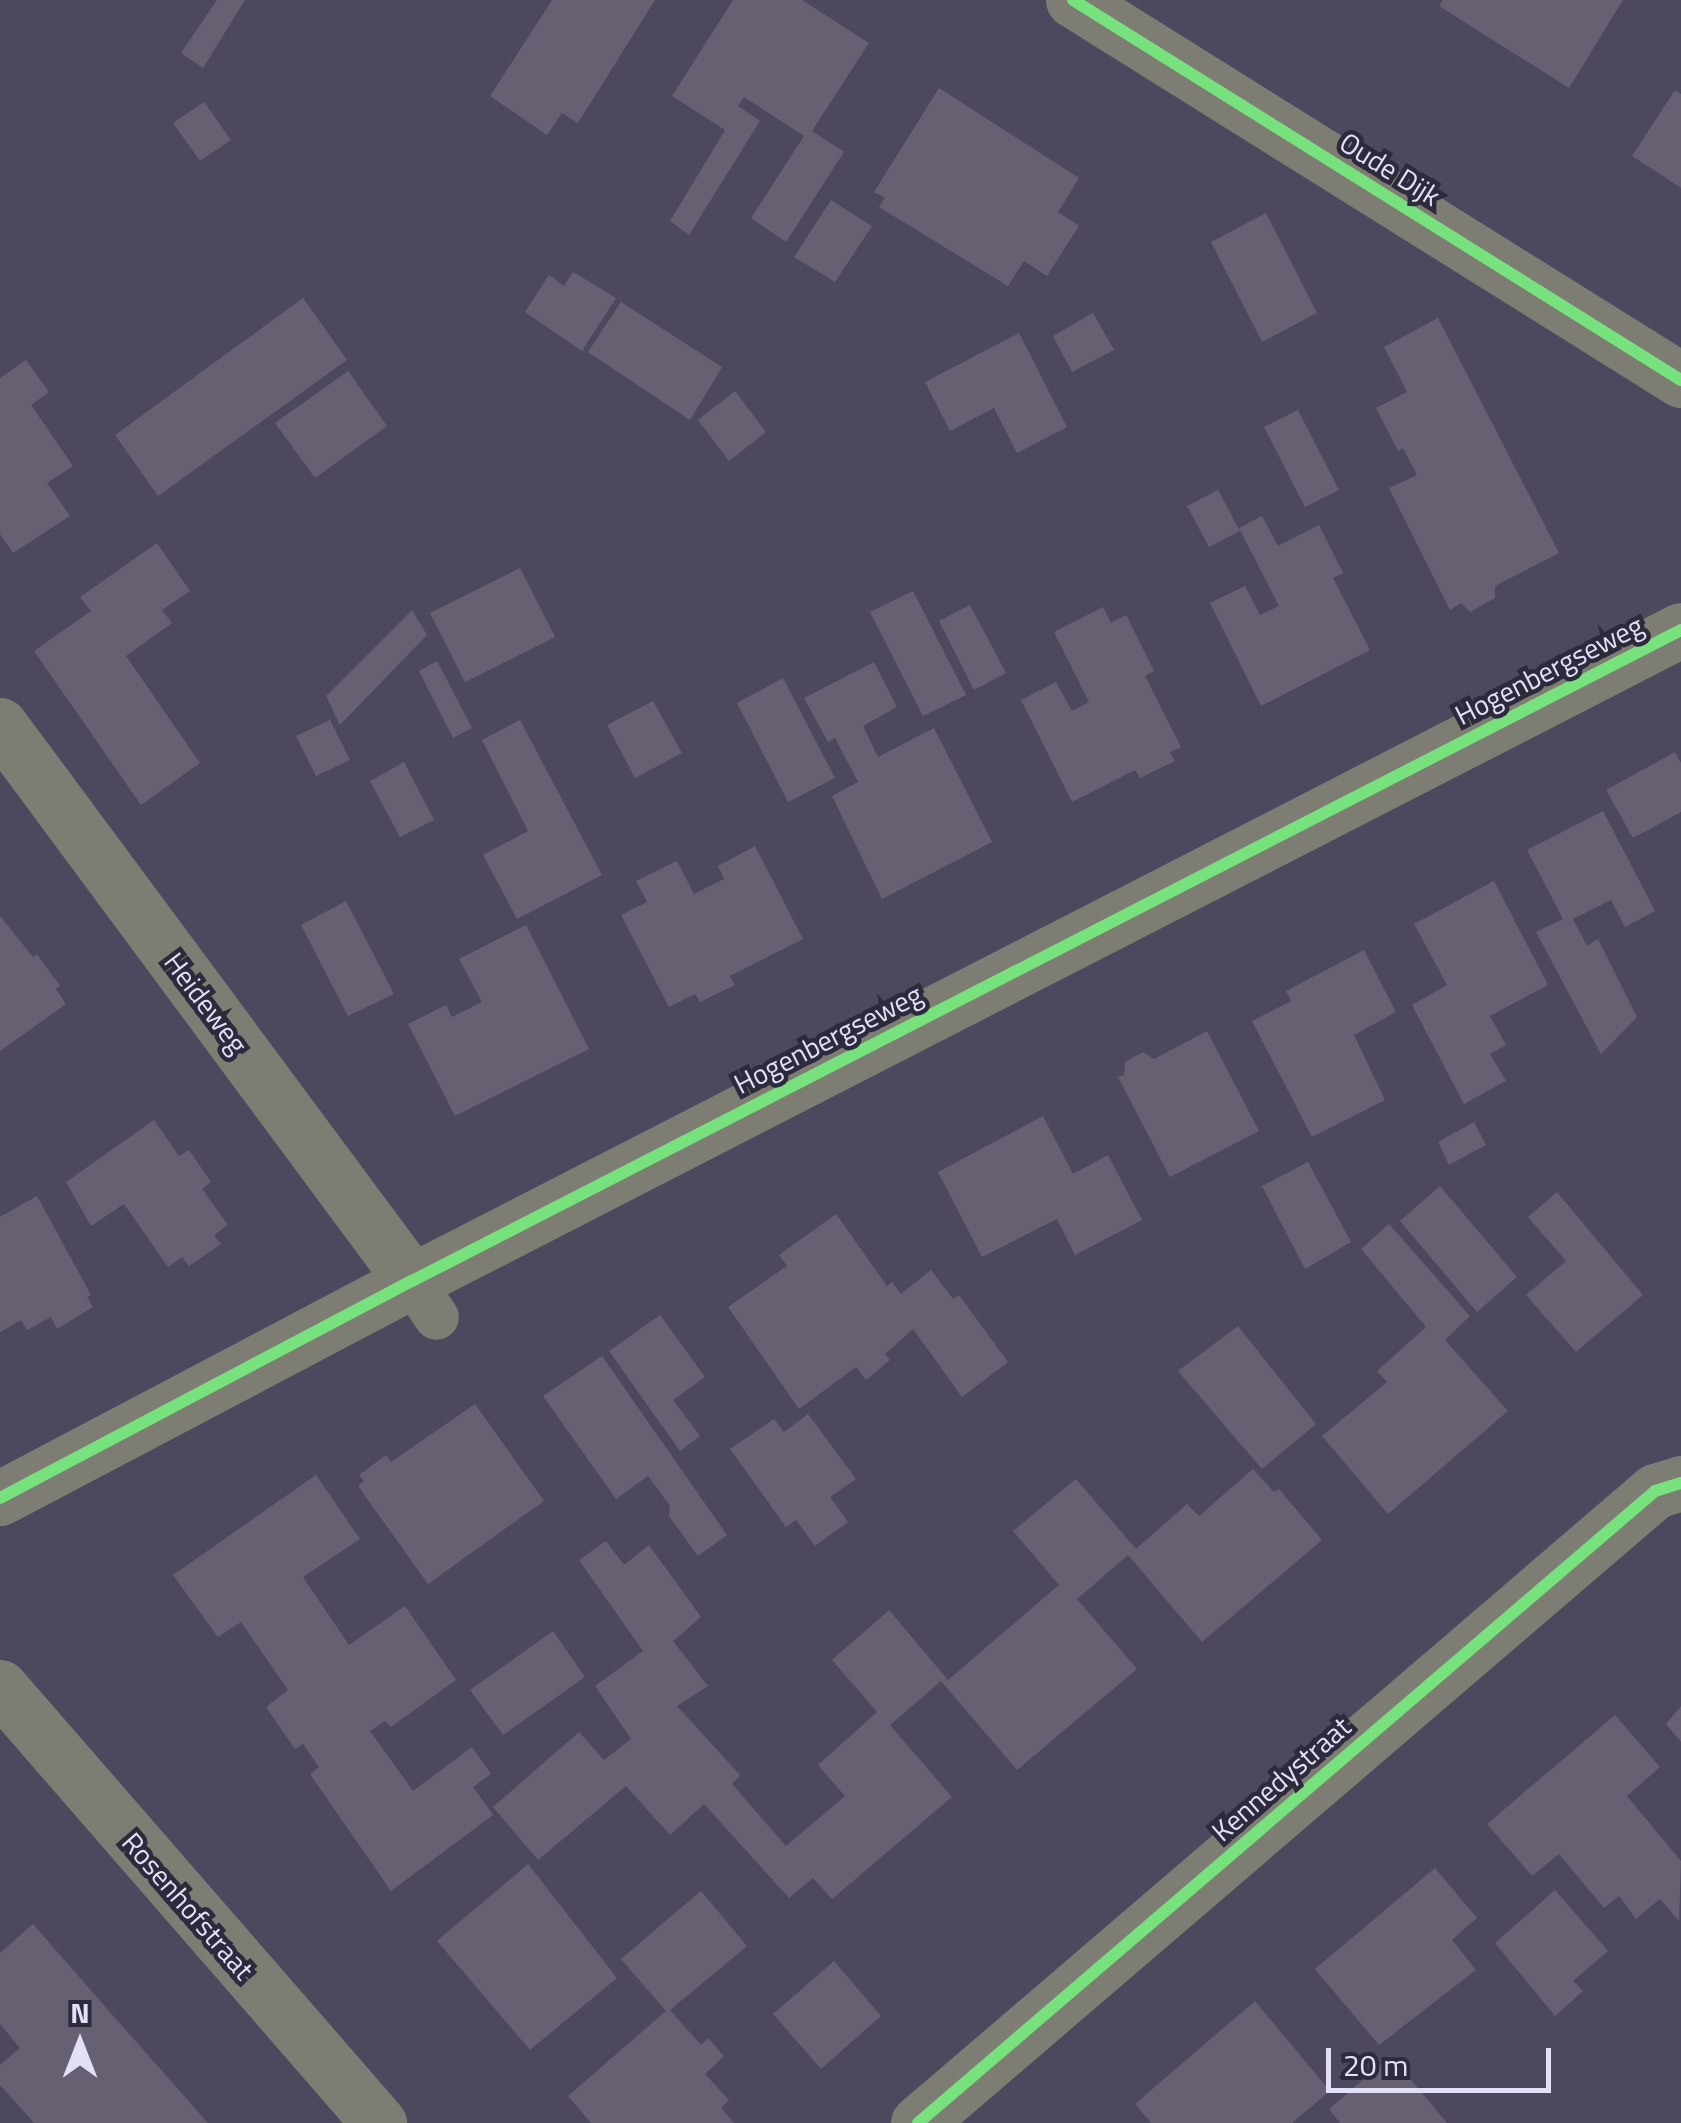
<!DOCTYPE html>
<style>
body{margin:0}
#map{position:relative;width:1681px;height:2123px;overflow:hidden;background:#4d485e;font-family:"Titillium Web",sans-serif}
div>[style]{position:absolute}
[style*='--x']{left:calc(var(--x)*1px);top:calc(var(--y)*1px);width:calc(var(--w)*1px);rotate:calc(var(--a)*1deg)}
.building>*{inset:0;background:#676072}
.lane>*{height:45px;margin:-22.5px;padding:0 22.5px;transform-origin:22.5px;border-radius:22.5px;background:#7e7d73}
.street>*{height:55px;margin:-27.5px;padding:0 27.5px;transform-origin:27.5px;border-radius:27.5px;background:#7e7d73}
.cycleway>*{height:12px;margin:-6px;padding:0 6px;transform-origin:6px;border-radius:6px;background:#77e17e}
span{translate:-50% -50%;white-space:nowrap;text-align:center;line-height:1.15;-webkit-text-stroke:9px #2d2a3c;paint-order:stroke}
.street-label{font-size:28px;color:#e2dff6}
.north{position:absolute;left:30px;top:1993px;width:100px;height:100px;-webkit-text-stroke:8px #2d2a3c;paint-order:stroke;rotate:0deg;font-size:28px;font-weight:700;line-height:40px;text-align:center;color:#e2dff6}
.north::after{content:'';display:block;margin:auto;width:35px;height:45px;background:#e2dff6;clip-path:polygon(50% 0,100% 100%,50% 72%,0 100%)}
.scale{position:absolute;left:1326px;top:2048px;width:225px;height:45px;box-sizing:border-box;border:5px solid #e2dff6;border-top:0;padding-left:12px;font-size:30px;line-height:35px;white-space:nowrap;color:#e2dff6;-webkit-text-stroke:8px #2d2a3c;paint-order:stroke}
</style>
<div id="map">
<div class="building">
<i style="clip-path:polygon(217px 0,245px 0,203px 68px,181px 53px)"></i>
<i style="clip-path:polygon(552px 0,655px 0,578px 123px,562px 113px,547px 135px,490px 96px)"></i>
<i style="clip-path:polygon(733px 0,802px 0,869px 43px,812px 131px,844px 152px,786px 242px,751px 218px,804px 136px,744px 97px,738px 106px,760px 121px,689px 235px,670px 221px,725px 130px,672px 96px)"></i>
<i style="clip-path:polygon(1443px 0,1623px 0,1569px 88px,1439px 6px)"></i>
<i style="clip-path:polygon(939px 88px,1079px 178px,1058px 212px,1079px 226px,1047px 276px,1024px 261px,1008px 286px,879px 207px,885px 198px,874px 192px)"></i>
<i style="clip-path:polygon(1675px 90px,1681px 94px,1681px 188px,1632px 156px)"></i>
<i style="clip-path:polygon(204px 102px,231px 140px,200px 161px,173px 123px)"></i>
<i style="clip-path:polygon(831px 200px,872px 226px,835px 282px,794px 257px)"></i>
<i style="clip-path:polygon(1266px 213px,1317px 313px,1262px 342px,1211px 242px)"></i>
<i style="clip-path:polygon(573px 272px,616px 298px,582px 351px,525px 312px,549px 275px,564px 286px)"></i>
<i style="clip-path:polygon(303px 298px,347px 360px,158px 496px,115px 435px)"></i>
<i style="clip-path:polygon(621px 302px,722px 367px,690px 420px,588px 352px)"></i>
<i style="clip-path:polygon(1093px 313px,1114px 350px,1072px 372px,1053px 336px)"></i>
<i style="clip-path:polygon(1438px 318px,1559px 553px,1495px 586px,1495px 598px,1470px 612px,1461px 603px,1450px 610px,1389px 488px,1417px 475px,1403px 448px,1398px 451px,1376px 408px,1407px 392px,1384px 347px)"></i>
<i style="clip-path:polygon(1019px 333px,1067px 427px,1017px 453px,994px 408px,950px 431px,925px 382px)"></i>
<i style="clip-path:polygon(26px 360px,49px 392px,31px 405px,73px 466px,47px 483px,70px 516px,13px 553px,0 534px,0 378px)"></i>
<i style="clip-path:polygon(348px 371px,387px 426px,315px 478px,275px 423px)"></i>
<i style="clip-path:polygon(735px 391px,766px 432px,729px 461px,698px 420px)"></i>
<i style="clip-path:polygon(1298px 410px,1339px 490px,1305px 507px,1264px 427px)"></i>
<i style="clip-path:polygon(1218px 490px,1240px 531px,1209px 547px,1187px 506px)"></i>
<i style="clip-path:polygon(1262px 516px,1278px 546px,1319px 525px,1343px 573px,1333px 578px,1370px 650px,1261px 706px,1210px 603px,1245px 586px,1260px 615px,1279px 606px,1239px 528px)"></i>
<i style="clip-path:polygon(157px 543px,190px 591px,162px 610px,172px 623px,126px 656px,200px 763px,141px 805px,34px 651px,91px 611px,80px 597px)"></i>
<i style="clip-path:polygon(520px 568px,555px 637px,465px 682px,430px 613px)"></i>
<i style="clip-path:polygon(913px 591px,966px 695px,923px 716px,870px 612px)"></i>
<i style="clip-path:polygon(970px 605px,1006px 673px,974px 690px,939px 621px)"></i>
<i style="clip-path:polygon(1103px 607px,1111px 623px,1126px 615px,1154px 671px,1145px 676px,1181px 747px,1170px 752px,1175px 761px,1140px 778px,1135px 770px,1072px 802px,1021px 700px,1056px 682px,1072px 711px,1089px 702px,1054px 632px)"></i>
<i style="clip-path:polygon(412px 610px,427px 635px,340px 725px,326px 696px)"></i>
<i style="clip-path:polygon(437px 661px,472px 728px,453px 738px,419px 671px)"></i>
<i style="clip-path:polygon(874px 662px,897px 707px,863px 726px,878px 757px,934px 728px,992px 842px,882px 899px,832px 796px,858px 782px,835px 738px,828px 742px,804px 698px)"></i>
<i style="clip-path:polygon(783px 678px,835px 778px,788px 802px,737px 703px)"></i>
<i style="clip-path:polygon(653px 701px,682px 753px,635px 778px,607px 725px)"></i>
<i style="clip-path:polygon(330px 720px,350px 760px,316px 776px,296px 736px)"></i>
<i style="clip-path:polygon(520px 720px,602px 875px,517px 919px,483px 855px,528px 831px,482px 740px)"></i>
<i style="clip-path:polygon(1675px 752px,1681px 763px,1681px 812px,1633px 838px,1606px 790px)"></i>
<i style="clip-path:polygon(404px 762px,434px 820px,400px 837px,370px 781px)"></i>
<i style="clip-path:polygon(1603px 811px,1655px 911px,1625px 927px,1611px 900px,1573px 919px,1587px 946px,1598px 939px,1637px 1017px,1601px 1054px,1536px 932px,1563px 919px,1527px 850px)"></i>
<i style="clip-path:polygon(755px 846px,803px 939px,730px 976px,735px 985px,700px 1002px,695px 994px,669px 1007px,621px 915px,647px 902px,636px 881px,677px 861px,694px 894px,724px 879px,718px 866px)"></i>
<i style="clip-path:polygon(1494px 881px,1548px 985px,1490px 1016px,1506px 1045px,1490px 1054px,1506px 1081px,1464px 1104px,1412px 1005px,1447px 985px,1414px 924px)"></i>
<i style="clip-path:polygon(346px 901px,394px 994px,348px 1016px,301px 925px)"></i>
<i style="clip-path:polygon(0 916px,33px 957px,37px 954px,60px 986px,56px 989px,66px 1004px,0 1051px)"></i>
<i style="clip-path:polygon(526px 925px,589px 1049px,455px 1116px,408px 1024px,446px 1005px,452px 1017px,482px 1002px,459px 959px)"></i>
<i style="clip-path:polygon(1364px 950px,1396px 1012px,1354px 1035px,1385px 1100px,1312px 1137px,1252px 1021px,1291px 1001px,1286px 991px)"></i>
<i style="clip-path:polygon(1207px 1031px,1259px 1131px,1170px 1177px,1118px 1077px,1124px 1075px,1125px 1062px,1143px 1052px,1154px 1059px)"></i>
<i style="clip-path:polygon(1043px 1116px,1073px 1174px,1108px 1155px,1142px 1220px,1075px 1255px,1057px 1219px,982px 1257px,938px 1172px)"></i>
<i style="clip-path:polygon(154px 1120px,179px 1156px,189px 1150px,211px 1182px,202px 1189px,228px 1225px,214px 1235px,221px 1244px,189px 1266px,182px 1257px,168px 1267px,124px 1204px,91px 1226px,66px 1182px)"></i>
<i style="clip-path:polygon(1474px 1122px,1486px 1145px,1449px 1165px,1438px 1142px)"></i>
<i style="clip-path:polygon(1308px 1162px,1351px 1242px,1305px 1269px,1262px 1186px)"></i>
<i style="clip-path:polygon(1440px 1186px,1517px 1277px,1477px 1312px,1400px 1221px)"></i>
<i style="clip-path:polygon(1557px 1192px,1643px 1295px,1576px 1352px,1526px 1295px,1566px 1261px,1528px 1217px)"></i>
<i style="clip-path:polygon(37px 1196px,91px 1295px,87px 1297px,93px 1307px,57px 1329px,51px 1317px,27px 1330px,21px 1320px,0 1332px,0 1217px)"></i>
<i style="clip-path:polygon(836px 1214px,887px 1286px,892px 1282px,901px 1294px,931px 1270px,953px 1299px,959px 1295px,1008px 1362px,962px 1397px,913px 1329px,885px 1354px,890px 1360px,866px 1380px,856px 1367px,799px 1409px,728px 1307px,787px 1266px,779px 1255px)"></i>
<i style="clip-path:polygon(1389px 1224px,1470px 1316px,1445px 1340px,1508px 1411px,1388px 1514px,1322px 1436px,1387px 1382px,1377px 1371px,1426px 1327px,1361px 1249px)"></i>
<i style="clip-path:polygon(660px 1315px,705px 1377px,673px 1400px,700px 1436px,680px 1451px,609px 1351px)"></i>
<i style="clip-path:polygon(1238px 1326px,1316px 1424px,1262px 1469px,1178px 1371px)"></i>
<i style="clip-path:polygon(602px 1356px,727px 1535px,698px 1556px,669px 1516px,670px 1506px,648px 1476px,616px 1499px,543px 1396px)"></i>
<i style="clip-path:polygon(475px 1404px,544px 1501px,428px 1584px,358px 1486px,364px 1481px,359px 1475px,386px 1455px,391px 1462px)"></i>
<i style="clip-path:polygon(808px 1414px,856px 1479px,830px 1497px,848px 1522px,815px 1546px,796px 1520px,786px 1527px,730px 1449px,774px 1419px,784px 1432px)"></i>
<i style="clip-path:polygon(1253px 1469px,1274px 1492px,1279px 1489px,1322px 1540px,1202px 1642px,1128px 1555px,1077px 1599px,1137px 1669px,1017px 1770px,941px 1681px,890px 1725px,952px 1797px,832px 1899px,813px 1878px,789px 1898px,704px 1804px,670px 1835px,626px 1786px,538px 1860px,493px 1807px,579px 1732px,604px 1760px,631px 1739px,595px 1686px,643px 1651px,579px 1560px,606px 1541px,624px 1565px,649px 1545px,701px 1617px,673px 1641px,708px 1686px,677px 1706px,740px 1775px,732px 1784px,786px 1846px,845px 1796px,818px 1765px,877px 1712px,832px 1660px,889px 1610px,948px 1680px,1059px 1585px,1013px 1531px,1076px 1479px,1136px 1549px,1187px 1504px,1199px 1516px)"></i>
<i style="clip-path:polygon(316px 1475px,360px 1539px,303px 1577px,349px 1645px,405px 1606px,456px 1680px,391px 1727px,385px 1721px,370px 1731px,413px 1791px,472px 1747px,491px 1774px,473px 1787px,493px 1815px,391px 1891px,310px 1774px,319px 1767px,303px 1744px,295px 1749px,266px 1707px,288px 1690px,241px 1622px,218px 1637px,173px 1575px)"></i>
<i style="clip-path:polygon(553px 1631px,585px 1677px,503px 1735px,470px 1690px)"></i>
<i style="clip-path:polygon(1681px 1706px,1681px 1742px,1666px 1724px)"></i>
<i style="clip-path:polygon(1615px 1715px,1660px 1767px,1627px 1796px,1681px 1861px,1679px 1921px,1660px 1899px,1636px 1919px,1619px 1896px,1604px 1908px,1559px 1854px,1532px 1876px,1487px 1824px)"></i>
<i style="clip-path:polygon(528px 1864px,617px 1978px,530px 2050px,437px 1941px)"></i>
<i style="clip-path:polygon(1435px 1868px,1477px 1918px,1452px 1940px,1476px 1970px,1379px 2045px,1315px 1969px)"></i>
<i style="clip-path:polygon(1555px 1890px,1608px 1951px,1573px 1981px,1583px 1991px,1555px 2016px,1495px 1943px)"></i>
<i style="clip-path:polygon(701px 1891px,747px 1946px,670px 2010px,701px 2045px,708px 2038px,724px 2056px,705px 2074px,729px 2100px,721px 2108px,734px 2123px,591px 2123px,568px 2096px,666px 2011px,621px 1959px)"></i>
<i style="clip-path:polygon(33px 1924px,109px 2011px,208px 2123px,34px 2123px,0 2085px,0 2065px,20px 2048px,0 2024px,0 1953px)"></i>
<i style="clip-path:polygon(834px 1961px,881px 2016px,821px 2069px,773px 2014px)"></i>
<i style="clip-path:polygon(1255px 2001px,1330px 2091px,1292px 2123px,1151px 2123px,1135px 2104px)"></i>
<i style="clip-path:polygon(1391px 2056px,1447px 2123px,1340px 2123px,1329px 2109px)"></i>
</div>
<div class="lane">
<i style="--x:412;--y:1281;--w:43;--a:56.3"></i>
</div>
<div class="street">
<i style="--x:1073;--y:0;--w:717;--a:32.01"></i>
<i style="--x:0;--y:725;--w:692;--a:53.46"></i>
<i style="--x:0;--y:1498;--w:466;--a:-27.8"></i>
<i style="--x:412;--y:1281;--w:1426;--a:-27.16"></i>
<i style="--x:0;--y:1687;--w:578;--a:49"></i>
<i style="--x:918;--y:2123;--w:971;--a:-40.61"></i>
<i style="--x:1655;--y:1491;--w:27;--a:-17"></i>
</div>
<div class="cycleway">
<i style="--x:1073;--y:0;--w:717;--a:32.01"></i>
<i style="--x:0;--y:1498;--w:466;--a:-27.8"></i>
<i style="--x:412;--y:1281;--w:1426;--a:-27.16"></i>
<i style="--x:918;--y:2123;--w:971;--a:-40.61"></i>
<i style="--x:1655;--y:1491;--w:27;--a:-17"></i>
</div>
<div class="street-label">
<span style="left:1390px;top:169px;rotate:32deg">Oude Dijk</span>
<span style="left:1549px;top:670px;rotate:-27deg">Hogenbergseweg</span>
<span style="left:206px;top:1003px;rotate:53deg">Heideweg</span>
<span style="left:828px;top:1039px;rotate:-27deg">Hogenbergseweg</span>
<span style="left:1281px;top:1779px;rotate:-41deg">Kennedystraat</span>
<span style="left:188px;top:1906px;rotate:49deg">Rosenhofstraat</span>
</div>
<div class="north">N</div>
<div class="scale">20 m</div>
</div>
